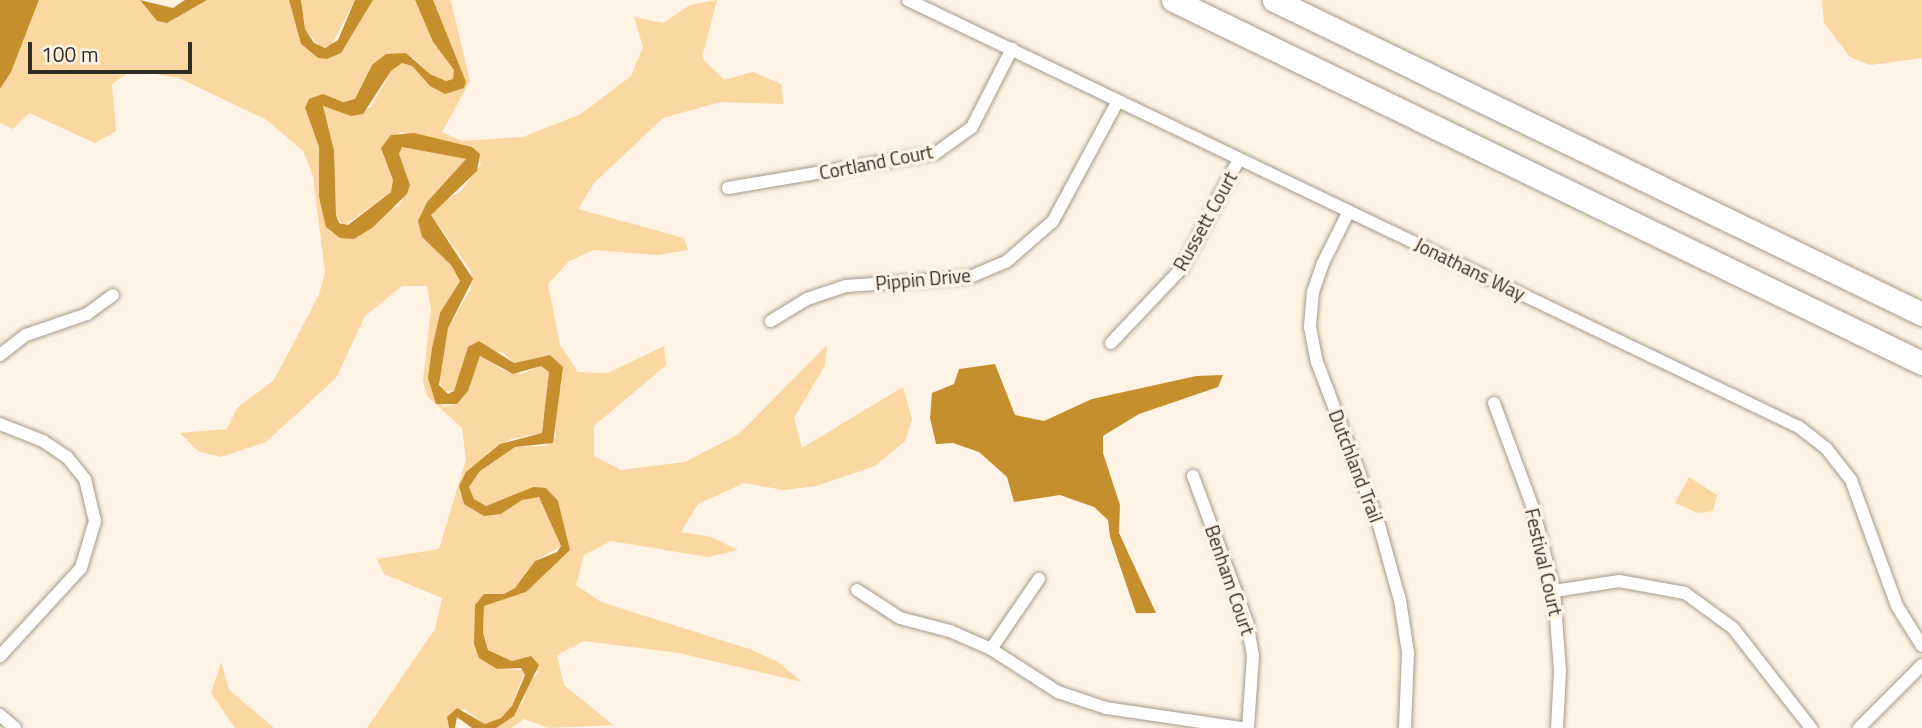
<!DOCTYPE html>
<style>
body{margin:0}
#map{position:relative;width:1922px;height:728px;overflow:hidden;background:#fef3e4;font-family:"Titillium Web",sans-serif}
div>[style]{position:absolute}
[style*='--x']{left:calc(var(--x)*1px);top:calc(var(--y)*1px);width:calc(var(--w)*1px);rotate:calc(var(--a)*1deg)}
.green>*{inset:0;background:#fbd7a2}
.water>*{inset:0;background:#c68f2e}
.roads{filter:drop-shadow(0 0 2px #a49a8c) drop-shadow(0 0 2px #a49a8c)}
.street>*{height:12px;margin:-6px;padding:0 6px;transform-origin:6px;border-radius:6px;background:#fff}
.highway>*{height:23px;margin:-11.5px;padding:0 11.5px;transform-origin:11.5px;border-radius:11.5px;background:#fff}
span{translate:-50% -50%;white-space:nowrap;text-align:center;line-height:1.15;-webkit-text-stroke:7px #fef3e4;paint-order:stroke}
.street-label{font-size:19px;color:#302c26}
.scale{position:absolute;left:28px;top:42px;width:164px;height:32px;box-sizing:border-box;border:4px solid #302c26;border-top:0;padding-left:9px;font-size:21px;line-height:24px;white-space:nowrap;color:#302c26;-webkit-text-stroke:5px #fef3e4;paint-order:stroke}
</style>
<div id="map">
<div class="green">
<i style="clip-path:polygon(39px 0,140px 0,157px 21px,167px 23px,207px 0,289px 0,301px 44px,318px 58px,327px 59px,341px 53px,373px 0,415px 0,433px 42px,454px 70px,453px 79px,446px 81px,430px 74px,413px 58px,372px 65px,355px 99px,305px 108px,319px 147px,319px 197px,331px 233px,399px 206px,410px 185px,399px 154px,402px 147px,466px 159px,427px 202px,422px 237px,451px 265px,460px 281px,440px 314px,432px 348px,443px 407px,457px 404px,468px 391px,480px 356px,505px 371px,521px 374px,541px 366px,549px 372px,542px 433px,511px 439px,488px 453px,460px 494px,501px 514px,522px 500px,539px 497px,561px 546px,535px 561px,515px 588px,504px 594px,484px 594px,474px 644px,497px 669px,525px 670px,512px 706px,501px 718px,485px 724px,464px 709px,447px 717px,449px 728px,367px 728px,435px 629px,442px 598px,384px 574px,377px 559px,439px 549px,466px 460px,462px 428px,427px 396px,423px 380px,431px 310px,427px 286px,402px 286px,365px 316px,336px 378px,266px 442px,221px 457px,198px 451px,180px 433px,227px 429px,237px 408px,274px 380px,319px 295px,325px 272px,313px 176px,304px 152px,267px 120px,179px 78px,132px 70px,112px 84px,116px 131px,95px 143px,29px 113px,13px 129px,0 123px,0 89px,11px 72px)"></i>
<i style="clip-path:polygon(301px 0,355px 0,331px 46px,320px 47px,305px 29px)"></i>
<i style="clip-path:polygon(433px 0,450px 0,452px 6px,470px 81px,442px 132px,462px 141px,523px 137px,581px 114px,631px 76px,643px 47px,634px 17px,663px 23px,690px 5px,717px 0,702px 58px,724px 80px,753px 72px,781px 84px,784px 104px,720px 102px,663px 118px,594px 183px,578px 209px,684px 238px,688px 250px,657px 255px,594px 250px,569px 261px,548px 284px,560px 345px,578px 372px,608px 373px,664px 346px,666px 365px,594px 426px,594px 456px,621px 470px,685px 462px,739px 434px,827px 345px,825px 365px,794px 418px,802px 448px,903px 387px,912px 419px,905px 441px,875px 466px,816px 486px,784px 490px,744px 483px,698px 504px,681px 532px,711px 537px,738px 550px,708px 557px,611px 541px,584px 555px,576px 585px,601px 602px,749px 649px,778px 662px,802px 682px,679px 653px,584px 641px,557px 655px,564px 685px,613px 725px,549px 728px,524px 719px,511px 728px,496px 728px,523px 702px,528px 684px,539px 672px,488px 650px,483px 633px,484px 606px,525px 592px,569px 550px,558px 501px,533px 487px,486px 506px,474px 499px,469px 487px,480px 471px,515px 447px,546px 446px,556px 436px,554px 411px,562px 383px,550px 355px,513px 363px,504px 353px,468px 347px,454px 391px,442px 391px,439px 373px,448px 328px,471px 289px,471px 271px,431px 215px,434px 207px,461px 191px,481px 164px,472px 147px,400px 132px,381px 148px,393px 180px,391px 192px,344px 226px,336px 215px,335px 177px,322px 111px,327px 105px,351px 116px,371px 107px,391px 71px,402px 63px,412px 66px,430px 86px,464px 88px)"></i>
<i style="clip-path:polygon(1822px 0,1922px 0,1922px 58px,1870px 65px,1850px 57px,1824px 23px)"></i>
<i style="clip-path:polygon(1689px 477px,1717px 495px,1713px 511px,1698px 513px,1675px 503px)"></i>
<i style="clip-path:polygon(221px 662px,229px 690px,274px 728px,235px 728px,211px 693px)"></i>
</div>
<div class="water">
<i style="clip-path:polygon(0 0,39px 0,11px 72px,0 89px)"></i>
<i style="clip-path:polygon(140px 0,173px 8px,185px 0,207px 0,167px 23px,157px 21px)"></i>
<i style="clip-path:polygon(289px 0,301px 0,305px 29px,314px 43px,325px 48px,338px 40px,355px 0,373px 0,341px 53px,327px 59px,318px 58px,301px 44px)"></i>
<i style="clip-path:polygon(415px 0,433px 0,466px 82px,464px 88px,445px 94px,430px 86px,412px 66px,402px 63px,391px 71px,363px 114px,351px 116px,323px 106px,334px 151px,336px 215px,339px 223px,348px 225px,391px 192px,393px 180px,381px 148px,391px 135px,414px 133px,472px 147px,480px 154px,477px 171px,431px 215px,473px 279px,448px 328px,439px 385px,448px 394px,454px 391px,468px 347px,479px 341px,514px 363px,550px 355px,563px 367px,553px 443px,515px 447px,480px 471px,469px 487px,474px 499px,486px 506px,533px 487px,546px 488px,558px 501px,570px 550px,526px 592px,484px 606px,483px 633px,488px 650px,512px 661px,531px 656px,539px 665px,514px 716px,496px 728px,472px 728px,457px 717px,455px 728px,449px 728px,447px 717px,457px 708px,485px 724px,501px 718px,512px 706px,525px 675px,521px 668px,497px 669px,479px 658px,474px 644px,475px 605px,484px 594px,504px 594px,515px 588px,535px 561px,557px 552px,561px 546px,539px 497px,522px 500px,501px 514px,484px 516px,464px 504px,459px 486px,466px 472px,500px 444px,542px 433px,549px 372px,541px 366px,513px 374px,480px 356px,468px 391px,457px 404px,436px 404px,428px 378px,432px 348px,440px 313px,460px 281px,451px 265px,422px 237px,418px 221px,427px 202px,466px 159px,402px 147px,399px 154px,410px 185px,407px 194px,372px 228px,354px 239px,340px 238px,326px 227px,319px 197px,319px 147px,305px 108px,309px 99px,323px 94px,343px 102px,355px 99px,372px 65px,386px 54px,406px 53px,430px 74px,446px 81px,453px 79px,454px 70px,433px 42px)"></i>
<i style="clip-path:polygon(995px 364px,1015px 415px,1044px 421px,1092px 399px,1196px 376px,1223px 375px,1218px 387px,1139px 414px,1103px 436px,1103px 453px,1120px 505px,1119px 533px,1156px 613px,1136px 613px,1110px 537px,1108px 520px,1094px 507px,1060px 495px,1014px 502px,1007px 477px,979px 452px,953px 443px,936px 444px,930px 418px,932px 393px,954px 384px,959px 369px)"></i>
</div>
<div class="roads">
<div class="street">
<i style="--x:908;--y:0;--w:988;--a:25.61"></i>
<i style="--x:1799;--y:427;--w:34;--a:38"></i>
<i style="--x:1826;--y:448;--w:41;--a:52"></i>
<i style="--x:1851;--y:480;--w:134;--a:69.9"></i>
<i style="--x:1897;--y:606;--w:47;--a:58"></i>
<i style="--x:728;--y:188;--w:211;--a:-9.6"></i>
<i style="--x:936;--y:153;--w:44;--a:-35.8"></i>
<i style="--x:972;--y:127;--w:88;--a:-62.9"></i>
<i style="--x:1349;--y:211;--w:58;--a:116.6"></i>
<i style="--x:1323;--y:263;--w:31;--a:109"></i>
<i style="--x:1313;--y:292;--w:35;--a:95"></i>
<i style="--x:1310;--y:327;--w:36;--a:79"></i>
<i style="--x:1317;--y:362;--w:174;--a:69.2"></i>
<i style="--x:1379;--y:525;--w:78;--a:74.4"></i>
<i style="--x:1400;--y:600;--w:54;--a:81.4"></i>
<i style="--x:1408;--y:653;--w:75;--a:92.3"></i>
<i style="--x:771;--y:321;--w:42;--a:-31.4"></i>
<i style="--x:807;--y:299;--w:41;--a:-18.4"></i>
<i style="--x:846;--y:286;--w:124;--a:-4.2"></i>
<i style="--x:970;--y:277;--w:39;--a:-23"></i>
<i style="--x:1006;--y:262;--w:62;--a:-41.1"></i>
<i style="--x:1053;--y:221;--w:136;--a:-61.6"></i>
<i style="--x:1111;--y:343;--w:103;--a:-46.6"></i>
<i style="--x:1182;--y:268;--w:123;--a:-62.4"></i>
<i style="--x:0;--y:355;--w:33;--a:-38"></i>
<i style="--x:26;--y:335;--w:65;--a:-19"></i>
<i style="--x:87;--y:314;--w:32;--a:-36"></i>
<i style="--x:1494;--y:403;--w:112;--a:69.6"></i>
<i style="--x:1533;--y:508;--w:86;--a:75.8"></i>
<i style="--x:1554;--y:591;--w:80;--a:85.7"></i>
<i style="--x:1560;--y:671;--w:57;--a:93"></i>
<i style="--x:0;--y:424;--w:46;--a:21.6"></i>
<i style="--x:43;--y:441;--w:29;--a:34"></i>
<i style="--x:67;--y:457;--w:28;--a:51"></i>
<i style="--x:85;--y:479;--w:43;--a:76.6"></i>
<i style="--x:95;--y:521;--w:49;--a:106.6"></i>
<i style="--x:81;--y:568;--w:120;--a:132.6"></i>
<i style="--x:1193;--y:476;--w:156;--a:69.7"></i>
<i style="--x:1247;--y:622;--w:35;--a:80"></i>
<i style="--x:1253;--y:656;--w:72;--a:94"></i>
<i style="--x:857;--y:590;--w:51;--a:33.1"></i>
<i style="--x:900;--y:618;--w:52;--a:14.6"></i>
<i style="--x:950;--y:631;--w:45;--a:23.7"></i>
<i style="--x:991;--y:649;--w:80;--a:32.7"></i>
<i style="--x:1058;--y:692;--w:51;--a:18.4"></i>
<i style="--x:1106;--y:708;--w:137;--a:8.4"></i>
<i style="--x:1554;--y:591;--w:66;--a:-8.7"></i>
<i style="--x:1619;--y:581;--w:67;--a:10.3"></i>
<i style="--x:1685;--y:593;--w:59;--a:36.1"></i>
<i style="--x:1733;--y:628;--w:127;--a:52"></i>
<i style="--x:991;--y:649;--w:85;--a:-55.6"></i>
<i style="--x:0;--y:715;--w:20;--a:41"></i>
<i style="--x:1859;--y:728;--w:89;--a:-45"></i>
</div>
<div class="highway">
<i style="--x:1173;--y:0;--w:832;--a:25.86"></i>
<i style="--x:1274;--y:0;--w:720;--a:25.85"></i>
</div>
</div>
<div class="street-label">
<span style="left:876px;top:162px;rotate:-11deg">Cortland Court</span>
<span style="left:1205px;top:221px;rotate:-61deg">Russett Court</span>
<span style="left:1470px;top:269px;rotate:26deg">Jonathans Way</span>
<span style="left:923px;top:279px;rotate:-5deg">Pippin Drive</span>
<span style="left:1356px;top:466px;rotate:69deg">Dutchland Trail</span>
<span style="left:1544px;top:562px;rotate:77deg">Festival Court</span>
<span style="left:1230px;top:580px;rotate:71deg">Benham Court</span>
</div>
<div class="scale">100 m</div>
</div>
